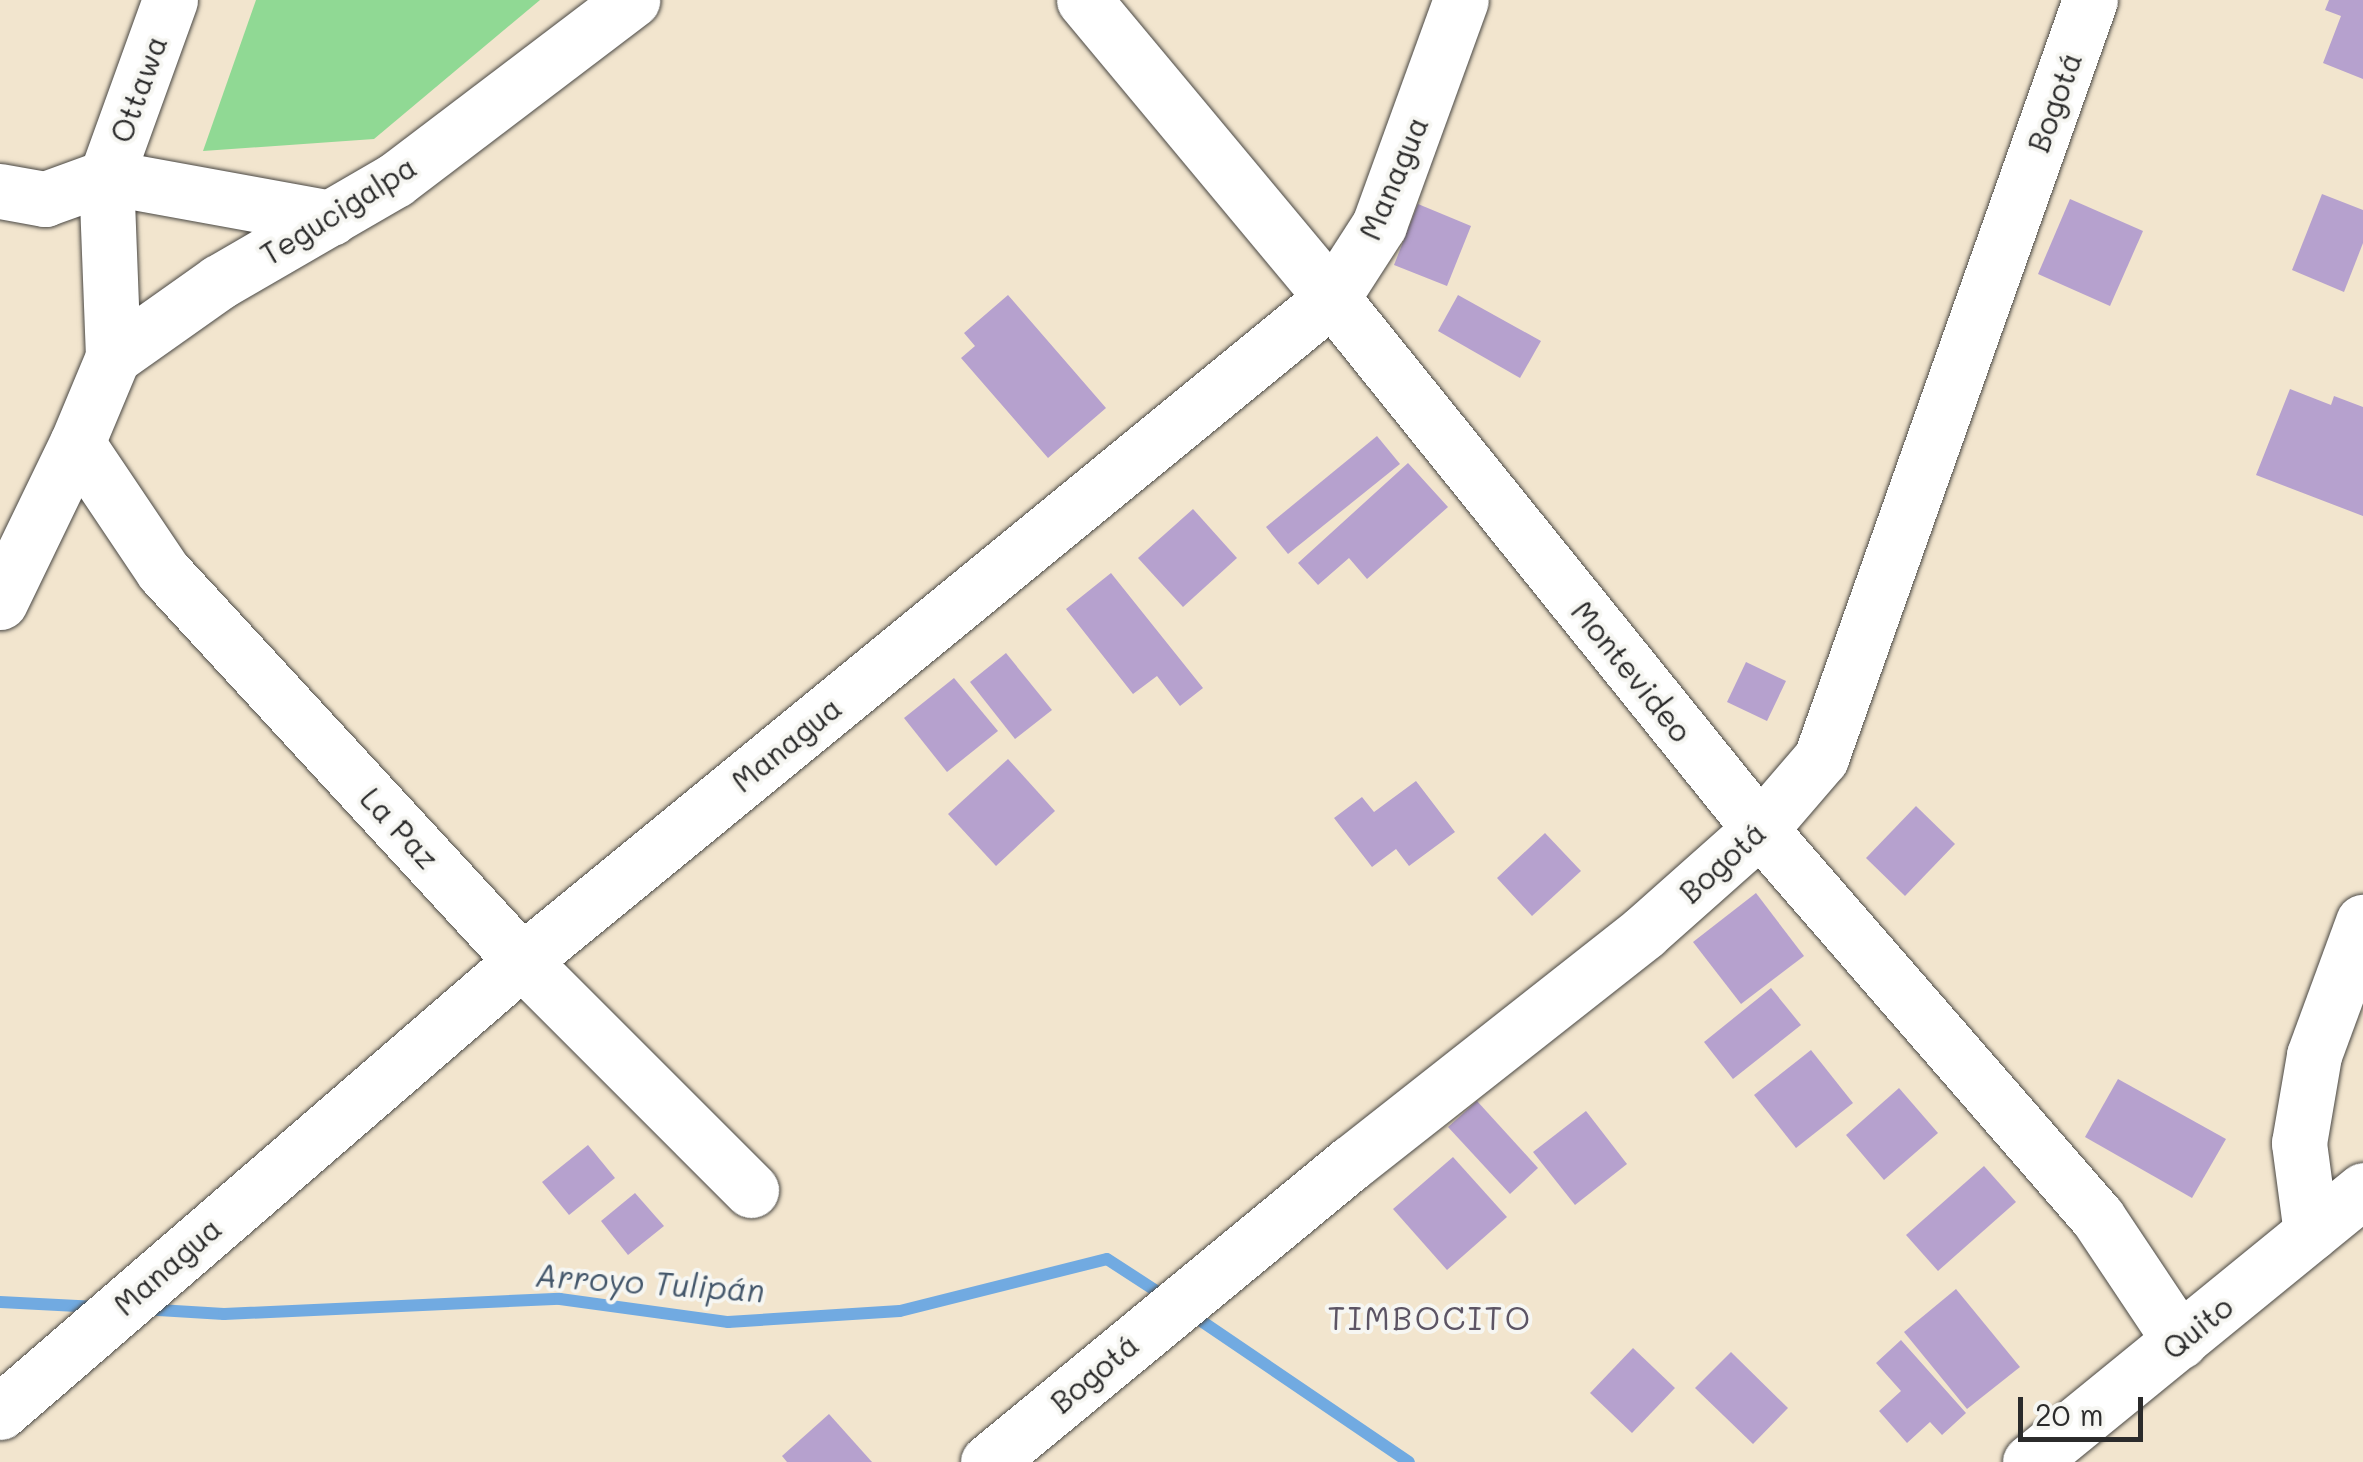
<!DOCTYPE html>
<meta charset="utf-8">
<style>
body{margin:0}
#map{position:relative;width:2363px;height:1462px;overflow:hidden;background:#f2e5ce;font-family:Mali,sans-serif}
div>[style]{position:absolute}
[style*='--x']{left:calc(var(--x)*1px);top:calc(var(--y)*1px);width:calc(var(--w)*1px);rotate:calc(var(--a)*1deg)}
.green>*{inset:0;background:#90d994}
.stream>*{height:12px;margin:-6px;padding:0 6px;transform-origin:6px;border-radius:6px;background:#71aae1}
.building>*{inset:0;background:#b6a1ce}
.roads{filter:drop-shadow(0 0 2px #494743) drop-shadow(0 0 2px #494743)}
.minor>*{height:55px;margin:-27.5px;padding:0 27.5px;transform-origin:27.5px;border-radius:27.5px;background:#fff}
span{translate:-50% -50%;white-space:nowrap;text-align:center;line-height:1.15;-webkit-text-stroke:8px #f6f6f2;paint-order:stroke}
.street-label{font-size:30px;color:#2b2b2b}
.water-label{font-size:32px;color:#44576b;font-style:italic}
.neighbourhood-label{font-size:32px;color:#5c5464;letter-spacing:2.5px}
.scale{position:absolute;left:2018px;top:1397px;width:125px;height:45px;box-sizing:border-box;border:5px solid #2b2b2b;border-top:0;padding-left:12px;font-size:30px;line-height:35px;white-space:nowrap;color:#2b2b2b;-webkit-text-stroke:8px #f6f6f2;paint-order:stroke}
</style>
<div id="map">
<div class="green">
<i style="clip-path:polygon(256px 0,540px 0,374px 139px,203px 151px)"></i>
</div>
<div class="stream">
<i style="--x:0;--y:1302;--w:97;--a:3"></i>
<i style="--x:142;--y:1309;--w:82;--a:3.5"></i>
<i style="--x:224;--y:1314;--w:336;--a:-2.6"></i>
<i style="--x:560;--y:1299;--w:170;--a:7.8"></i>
<i style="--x:728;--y:1322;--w:172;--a:-3.7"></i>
<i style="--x:900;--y:1311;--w:213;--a:-14.1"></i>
<i style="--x:1107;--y:1259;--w:72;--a:33"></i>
<i style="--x:1188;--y:1312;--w:267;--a:34.2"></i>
</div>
<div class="building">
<i style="clip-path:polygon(2329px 0,2363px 0,2363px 79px,2323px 63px,2341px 16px,2325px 10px)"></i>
<i style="clip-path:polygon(2322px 194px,2363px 210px,2363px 243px,2344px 292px,2292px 270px)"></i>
<i style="clip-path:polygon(2070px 199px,2143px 231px,2110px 306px,2038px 274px)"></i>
<i style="clip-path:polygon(1418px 204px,1471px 226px,1447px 286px,1394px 265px)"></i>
<i style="clip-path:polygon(1008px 295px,1106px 408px,1048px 458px,961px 358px,975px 346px,964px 333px)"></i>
<i style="clip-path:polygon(1458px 295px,1541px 341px,1520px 378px,1438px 331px)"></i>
<i style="clip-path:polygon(2290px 389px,2331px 405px,2334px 396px,2363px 407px,2363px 516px,2256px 475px)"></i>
<i style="clip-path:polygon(1377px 436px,1400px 464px,1288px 554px,1266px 527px)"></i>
<i style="clip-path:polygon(1408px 463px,1448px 507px,1367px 579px,1349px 558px,1318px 585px,1298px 563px)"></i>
<i style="clip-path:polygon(1193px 509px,1237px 558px,1183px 607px,1138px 558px)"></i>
<i style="clip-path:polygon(1111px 573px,1203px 688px,1180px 706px,1157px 676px,1133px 694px,1066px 609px)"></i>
<i style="clip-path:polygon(1006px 653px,1052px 710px,1015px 739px,970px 682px)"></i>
<i style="clip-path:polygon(1746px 662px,1786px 681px,1767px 721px,1727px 702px)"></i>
<i style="clip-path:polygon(954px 678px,998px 731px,947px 772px,904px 718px)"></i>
<i style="clip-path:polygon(1008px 759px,1055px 811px,996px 866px,948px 814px)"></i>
<i style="clip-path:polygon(1416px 781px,1455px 832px,1409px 866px,1396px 849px,1372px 867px,1334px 818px,1362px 797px,1374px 812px)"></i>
<i style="clip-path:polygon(1916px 806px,1955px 844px,1905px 896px,1866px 858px)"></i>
<i style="clip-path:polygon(1545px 833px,1581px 871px,1532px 916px,1497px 878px)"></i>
<i style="clip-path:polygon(1756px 893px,1804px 956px,1741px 1004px,1693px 942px)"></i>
<i style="clip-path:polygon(1771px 988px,1801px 1025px,1733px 1079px,1704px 1042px)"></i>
<i style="clip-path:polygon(1811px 1050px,1853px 1103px,1796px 1148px,1754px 1095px)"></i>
<i style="clip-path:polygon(2118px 1079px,2226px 1139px,2192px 1198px,2085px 1137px)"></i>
<i style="clip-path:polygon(1899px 1088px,1938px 1133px,1884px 1180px,1846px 1135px)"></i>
<i style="clip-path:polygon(1477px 1101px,1538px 1168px,1510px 1194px,1448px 1127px)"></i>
<i style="clip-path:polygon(1586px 1111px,1627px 1164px,1575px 1205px,1533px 1152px)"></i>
<i style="clip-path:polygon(588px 1145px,615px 1178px,569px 1215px,542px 1182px)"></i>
<i style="clip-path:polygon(1453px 1157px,1507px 1217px,1447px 1270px,1393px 1209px)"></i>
<i style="clip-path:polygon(1984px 1166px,2016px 1202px,1938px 1271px,1906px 1235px)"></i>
<i style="clip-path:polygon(635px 1193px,664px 1226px,628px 1255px,601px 1221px)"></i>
<i style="clip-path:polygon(1956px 1289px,2020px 1367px,1967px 1409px,1904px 1332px)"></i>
<i style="clip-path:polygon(1901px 1340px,1966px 1413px,1942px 1435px,1930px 1422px,1907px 1443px,1879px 1411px,1901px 1391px,1876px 1363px)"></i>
<i style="clip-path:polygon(1633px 1348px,1675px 1388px,1632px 1433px,1590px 1393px)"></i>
<i style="clip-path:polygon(1731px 1352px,1788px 1408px,1753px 1444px,1695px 1388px)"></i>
<i style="clip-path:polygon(829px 1414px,872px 1462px,787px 1462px,782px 1456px)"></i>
</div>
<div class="roads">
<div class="minor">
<i style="--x:1084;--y:0;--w:388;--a:50.2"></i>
<i style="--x:1332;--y:298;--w:682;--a:51.13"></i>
<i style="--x:1760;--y:829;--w:515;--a:49.01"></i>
<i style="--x:2098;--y:1218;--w:148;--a:56.3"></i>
<i style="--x:0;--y:191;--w:46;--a:10.1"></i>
<i style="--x:45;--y:199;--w:65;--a:-19.8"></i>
<i style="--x:106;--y:177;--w:229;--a:10.3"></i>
<i style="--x:113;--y:357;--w:180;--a:-92.2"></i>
<i style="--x:106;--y:177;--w:188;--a:-70.1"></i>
<i style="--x:77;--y:443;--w:154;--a:56.1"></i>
<i style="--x:163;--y:571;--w:530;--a:47.37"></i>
<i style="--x:522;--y:961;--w:324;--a:45"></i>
<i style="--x:0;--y:602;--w:177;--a:-64.2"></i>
<i style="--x:77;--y:443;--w:93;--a:-67.3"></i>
<i style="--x:113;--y:357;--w:130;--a:-35.3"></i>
<i style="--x:219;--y:282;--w:203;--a:-30.1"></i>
<i style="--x:395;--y:180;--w:298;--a:-37.2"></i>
<i style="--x:2311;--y:1233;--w:91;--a:-97.6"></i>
<i style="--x:2299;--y:1143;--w:89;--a:-80.3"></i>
<i style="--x:2314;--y:1055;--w:142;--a:-69.8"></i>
<i style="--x:0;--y:1412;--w:690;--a:-40.83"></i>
<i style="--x:522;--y:961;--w:1047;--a:-39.3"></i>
<i style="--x:1332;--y:298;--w:87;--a:-57.2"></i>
<i style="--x:1379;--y:225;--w:239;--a:-70"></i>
<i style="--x:988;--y:1462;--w:470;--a:-39.5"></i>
<i style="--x:1351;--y:1163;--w:372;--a:-38.2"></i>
<i style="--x:1643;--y:933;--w:157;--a:-41.6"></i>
<i style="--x:1760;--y:829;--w:94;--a:-49.3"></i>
<i style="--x:1821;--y:758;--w:804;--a:-70.46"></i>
<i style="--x:2030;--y:1462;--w:430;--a:-39.2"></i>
</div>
</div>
<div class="street-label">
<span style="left:138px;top:89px;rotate:-70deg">Ottawa</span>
<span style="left:2054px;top:102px;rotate:-70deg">Bogotá</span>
<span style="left:1393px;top:178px;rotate:-67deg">Managua</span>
<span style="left:338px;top:210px;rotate:-32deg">Tegucigalpa</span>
<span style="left:1632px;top:671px;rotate:51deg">Montevideo</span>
<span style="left:786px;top:744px;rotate:-39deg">Managua</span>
<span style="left:400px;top:828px;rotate:47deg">La Paz</span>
<span style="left:1722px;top:862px;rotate:-42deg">Bogotá</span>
<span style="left:167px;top:1266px;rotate:-41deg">Managua</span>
<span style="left:2197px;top:1327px;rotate:-39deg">Quito</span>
<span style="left:1094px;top:1373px;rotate:-40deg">Bogotá</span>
</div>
<div class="water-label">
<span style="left:650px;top:1282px;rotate:4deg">Arroyo Tulipán</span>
</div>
<div class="neighbourhood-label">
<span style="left:1430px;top:1317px">TIMBOCITO</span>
</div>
<div class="scale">20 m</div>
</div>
